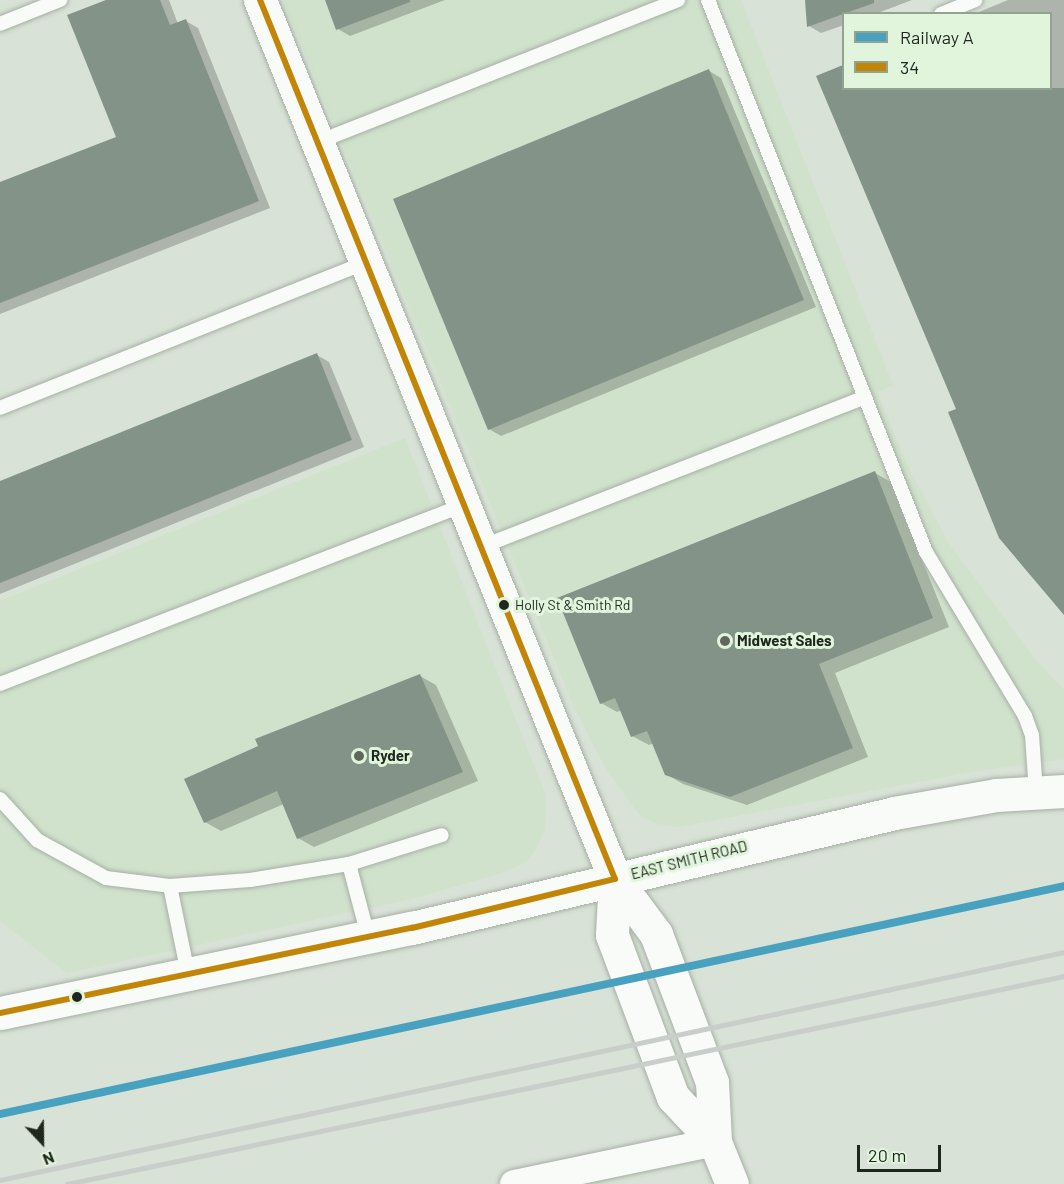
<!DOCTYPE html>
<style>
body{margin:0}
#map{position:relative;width:1064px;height:1184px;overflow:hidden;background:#d8e2d6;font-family:Barlow,sans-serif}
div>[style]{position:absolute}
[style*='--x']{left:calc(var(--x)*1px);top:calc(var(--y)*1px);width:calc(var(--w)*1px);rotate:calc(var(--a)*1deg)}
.built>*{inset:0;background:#d0e2cc}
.shadow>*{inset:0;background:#0003}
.building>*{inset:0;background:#849388}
.roads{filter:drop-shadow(0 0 2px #a8afa6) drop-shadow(0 0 2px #a8afa6)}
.lane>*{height:14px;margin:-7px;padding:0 7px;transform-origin:7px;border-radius:7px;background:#f9fbf9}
.street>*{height:28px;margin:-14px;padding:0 14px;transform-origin:14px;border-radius:14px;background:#f9fbf9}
.secondary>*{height:33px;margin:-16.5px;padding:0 16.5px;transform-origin:16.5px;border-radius:16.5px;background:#f9fbf9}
.rail>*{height:4.5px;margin:-2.25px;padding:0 2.25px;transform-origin:2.25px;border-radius:2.25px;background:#caceca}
.bus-1>*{height:6px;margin:-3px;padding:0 3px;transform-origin:3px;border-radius:3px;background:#c18608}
.rail-1>*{height:8px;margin:-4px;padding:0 4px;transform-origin:4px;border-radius:4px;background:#49a1c0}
.dots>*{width:16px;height:16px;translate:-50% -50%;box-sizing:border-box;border:3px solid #e1f5dd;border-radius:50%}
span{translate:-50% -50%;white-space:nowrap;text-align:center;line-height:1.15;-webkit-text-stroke:6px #e1f5dd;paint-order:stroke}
.bus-label{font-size:14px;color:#1f261e}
.left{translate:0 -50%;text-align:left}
.poi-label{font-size:15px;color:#1f261e;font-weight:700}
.street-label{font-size:15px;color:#1f261e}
.legend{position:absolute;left:842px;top:12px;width:210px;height:78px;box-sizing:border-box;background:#e1f5dd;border:2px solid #93a291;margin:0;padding:8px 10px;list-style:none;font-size:18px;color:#1f261e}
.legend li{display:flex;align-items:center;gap:12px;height:30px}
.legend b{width:30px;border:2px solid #93a291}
.north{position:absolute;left:12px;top:1112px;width:60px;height:60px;-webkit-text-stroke:4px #e1f5dd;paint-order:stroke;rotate:158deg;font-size:16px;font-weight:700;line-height:24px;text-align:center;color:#1f261e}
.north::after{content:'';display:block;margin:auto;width:21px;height:27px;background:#1f261e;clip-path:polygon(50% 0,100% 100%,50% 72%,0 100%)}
.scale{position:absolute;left:857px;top:1145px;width:84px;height:27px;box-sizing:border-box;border:3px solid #1f261e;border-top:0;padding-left:8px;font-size:18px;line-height:21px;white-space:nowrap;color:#1f261e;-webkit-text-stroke:4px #e1f5dd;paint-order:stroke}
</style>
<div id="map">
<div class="built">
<i style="clip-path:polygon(283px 0,741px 0,893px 385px,877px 392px,906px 462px,948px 542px,1036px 660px,1064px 690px,1064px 759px,971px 772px,679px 827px,658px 824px,640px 816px,606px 769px,574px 707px)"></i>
<i style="clip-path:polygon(405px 438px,546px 796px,545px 830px,535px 851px,526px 862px,504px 872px,416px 898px,67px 973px,0 921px,0 601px)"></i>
</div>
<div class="shadow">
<i style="clip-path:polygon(110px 0,169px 0,178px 24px,186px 21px,198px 28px,270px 208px,0 314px,0 184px,118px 138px)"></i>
<i style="clip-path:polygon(326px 0,445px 0,350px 36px,338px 29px)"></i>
<i style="clip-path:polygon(806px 0,912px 0,875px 14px,844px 14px,844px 25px,821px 33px,809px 26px)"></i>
<i style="clip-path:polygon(1008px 0,1064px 0,1064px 613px,958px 410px,818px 77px,844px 66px,844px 88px,1050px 88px,1050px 14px,974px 14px)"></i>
<i style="clip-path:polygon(709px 71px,721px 78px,816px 307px,501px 436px,489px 429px)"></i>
<i style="clip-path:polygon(317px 355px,329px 362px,364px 447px,0 594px,0 483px)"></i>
<i style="clip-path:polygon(875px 473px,891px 482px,949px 627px,835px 673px,868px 757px,747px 805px,683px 784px,666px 774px,654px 743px,649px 745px,632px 736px,622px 710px,617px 712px,601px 703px)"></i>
<i style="clip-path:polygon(420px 676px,436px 685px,478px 781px,314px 847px,298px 838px,284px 804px,221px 831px,205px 822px)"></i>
</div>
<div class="building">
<i style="clip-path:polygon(106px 0,160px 0,170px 25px,186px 19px,259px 201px,0 303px,0 182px,116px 137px,67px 15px)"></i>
<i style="clip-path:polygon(325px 0,410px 0,410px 2px,336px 30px)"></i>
<i style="clip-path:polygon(805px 0,874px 0,874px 3px,807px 27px)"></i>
<i style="clip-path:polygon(843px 65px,843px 88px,1064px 88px,1064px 615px,999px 538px,948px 412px,956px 409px,816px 76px)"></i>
<i style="clip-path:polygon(709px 69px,804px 300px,488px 430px,393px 199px)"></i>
<i style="clip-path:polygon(317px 353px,352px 440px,0 583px,0 481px)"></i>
<i style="clip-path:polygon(875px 471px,933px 618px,819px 664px,853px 748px,730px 797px,665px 775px,647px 731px,631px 737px,615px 698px,600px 704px,557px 598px)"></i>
<i style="clip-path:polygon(420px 674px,463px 772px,297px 839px,277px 791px,204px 823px,184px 779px,258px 746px,255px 739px)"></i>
</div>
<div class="roads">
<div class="lane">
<i style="--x:708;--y:0;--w:593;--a:68.45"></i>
<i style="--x:926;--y:552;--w:192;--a:58.9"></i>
<i style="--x:1025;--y:716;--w:20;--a:70"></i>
<i style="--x:1032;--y:735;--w:57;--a:86"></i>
<i style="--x:941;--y:14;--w:37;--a:-22"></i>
<i style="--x:0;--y:24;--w:65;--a:-21.8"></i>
<i style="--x:318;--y:142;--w:387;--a:-21.5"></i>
<i style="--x:0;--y:408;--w:394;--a:-21.7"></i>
<i style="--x:481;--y:547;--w:412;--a:-21.3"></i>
<i style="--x:0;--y:684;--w:497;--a:-21.1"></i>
<i style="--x:0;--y:799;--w:55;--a:47.9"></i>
<i style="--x:37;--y:840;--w:79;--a:28.8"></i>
<i style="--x:106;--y:878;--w:64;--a:7.1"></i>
<i style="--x:170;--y:886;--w:80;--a:-4.3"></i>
<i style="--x:250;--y:880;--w:100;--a:-9.2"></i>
<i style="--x:349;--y:864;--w:97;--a:-17.3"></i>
<i style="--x:349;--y:864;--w:74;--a:75.2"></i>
<i style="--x:170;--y:886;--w:90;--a:78.4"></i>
</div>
<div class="street">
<i style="--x:514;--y:1184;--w:205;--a:-11.8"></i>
</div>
<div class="secondary">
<i style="--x:260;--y:0;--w:948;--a:68.01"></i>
<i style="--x:615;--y:879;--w:69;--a:53.3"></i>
<i style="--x:656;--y:934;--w:158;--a:69.3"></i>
<i style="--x:712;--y:1082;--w:60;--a:87.1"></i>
<i style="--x:715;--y:1142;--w:45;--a:68"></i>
<i style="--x:615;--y:879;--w:56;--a:93.1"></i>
<i style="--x:612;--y:935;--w:173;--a:69.4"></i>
<i style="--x:673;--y:1097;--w:62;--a:47"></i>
<i style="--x:0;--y:1013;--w:421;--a:-11.7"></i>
<i style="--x:412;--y:928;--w:496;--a:-13.4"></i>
<i style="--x:894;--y:813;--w:104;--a:-10"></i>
<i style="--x:996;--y:795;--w:68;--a:-3.4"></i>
</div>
</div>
<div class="rail">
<i style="--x:0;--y:1180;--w:1088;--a:-12.09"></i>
<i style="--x:67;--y:1184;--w:1018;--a:-11.78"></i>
</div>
<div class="bus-1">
<i style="--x:0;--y:1013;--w:421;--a:-11.7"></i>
<i style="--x:412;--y:928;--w:209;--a:-13.6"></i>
<i style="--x:615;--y:879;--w:948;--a:-111.99"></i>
</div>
<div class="rail-1">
<i style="--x:0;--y:1114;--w:1088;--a:-12.09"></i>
</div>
<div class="dots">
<i style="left:504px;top:605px;background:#1f261e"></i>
<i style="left:725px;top:641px;background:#60685e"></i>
<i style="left:359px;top:756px;background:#60685e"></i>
<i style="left:77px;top:997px;background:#1f261e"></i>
</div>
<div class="bus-label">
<span class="left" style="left:515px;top:605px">Holly St &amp; Smith Rd</span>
</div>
<div class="poi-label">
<span class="left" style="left:737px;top:641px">Midwest Sales</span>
<span class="left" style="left:371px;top:756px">Ryder</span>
</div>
<div class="street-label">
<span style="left:689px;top:860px;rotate:-14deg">EAST SMITH ROAD</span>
</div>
<ul class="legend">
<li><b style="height:8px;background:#49a1c0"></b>Railway A</li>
<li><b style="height:8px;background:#c18608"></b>34</li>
</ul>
<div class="north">N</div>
<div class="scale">20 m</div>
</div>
